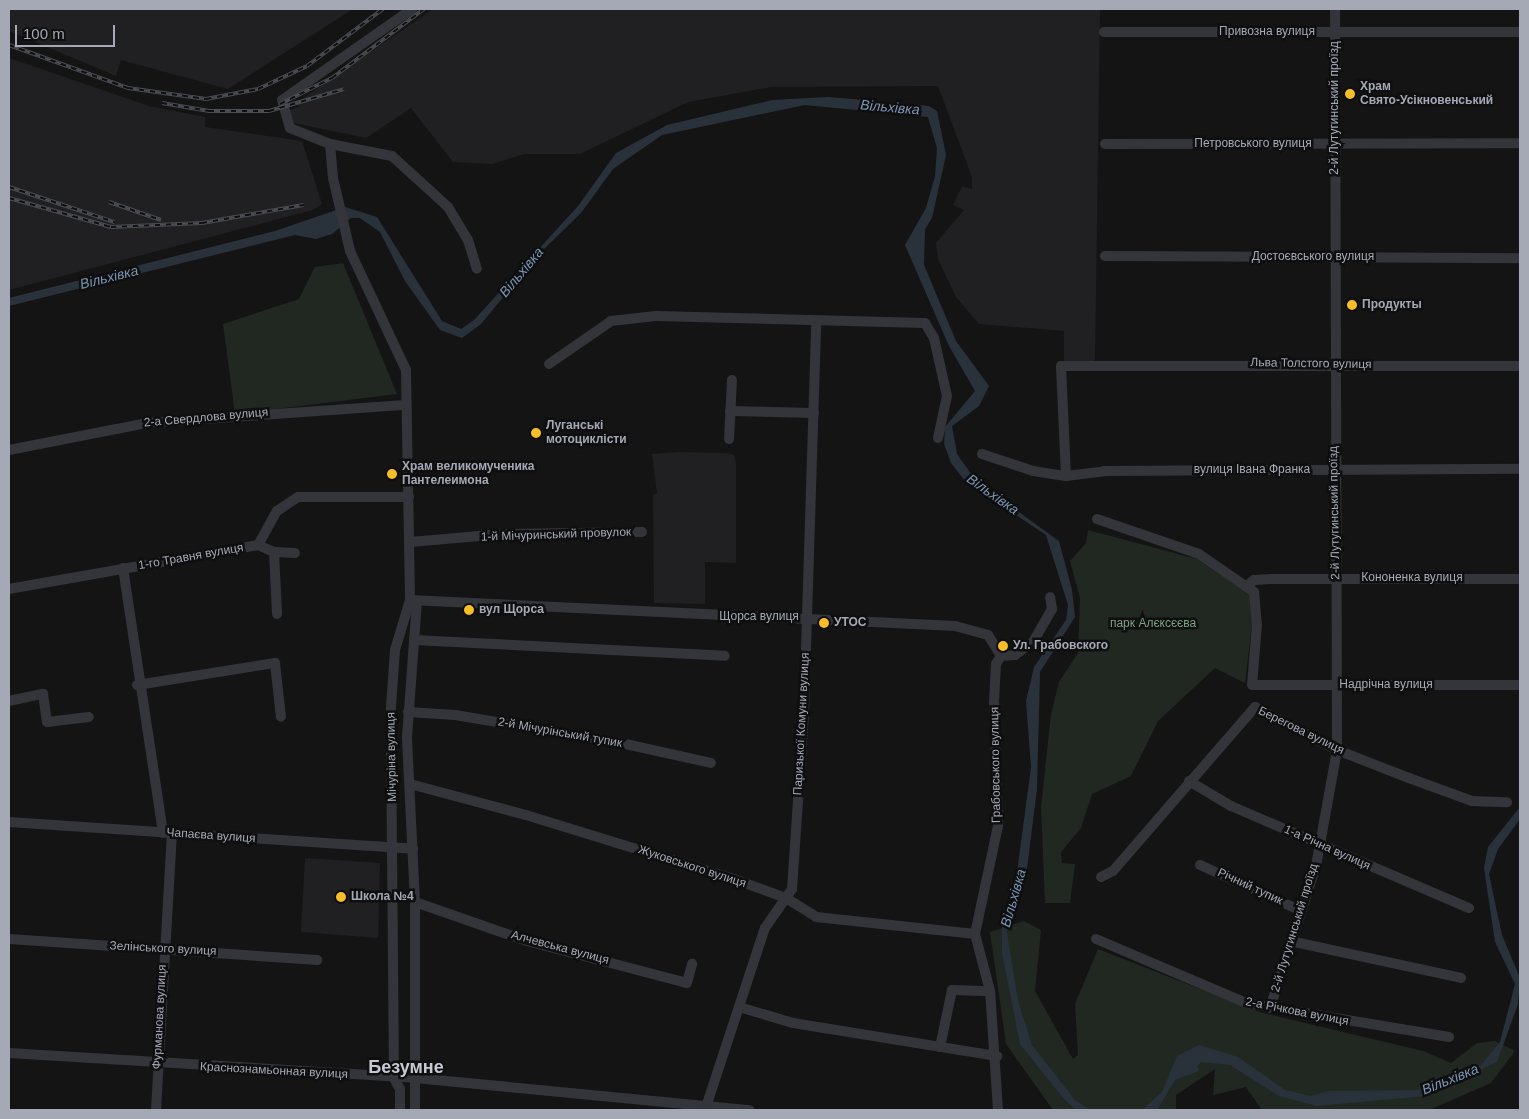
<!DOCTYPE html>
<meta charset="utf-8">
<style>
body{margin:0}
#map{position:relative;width:1529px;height:1119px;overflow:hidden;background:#141415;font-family:Arial,sans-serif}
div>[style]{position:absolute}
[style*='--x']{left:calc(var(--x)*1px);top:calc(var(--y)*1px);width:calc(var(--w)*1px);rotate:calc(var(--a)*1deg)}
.built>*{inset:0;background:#202022}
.green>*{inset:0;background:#202821}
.water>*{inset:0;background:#29323a}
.minor>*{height:10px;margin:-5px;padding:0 5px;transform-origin:5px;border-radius:5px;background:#34353b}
.rail>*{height:4px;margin-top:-2px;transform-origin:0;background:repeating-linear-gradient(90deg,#0f0f10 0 5.5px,#4b4d54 0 11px);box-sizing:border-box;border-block:1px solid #4b4d54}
.dots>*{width:14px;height:14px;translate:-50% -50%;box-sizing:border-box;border:2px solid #0f0f10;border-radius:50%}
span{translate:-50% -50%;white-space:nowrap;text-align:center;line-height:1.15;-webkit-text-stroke:5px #0f0f10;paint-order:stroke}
.street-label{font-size:12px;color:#a5a9b6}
.poi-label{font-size:12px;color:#a5a9b6;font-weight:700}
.left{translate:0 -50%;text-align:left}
.park-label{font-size:12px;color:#7ba280}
.water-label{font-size:14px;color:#7a95b3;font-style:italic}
.district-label{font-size:18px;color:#c6c8d2;font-weight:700}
.frame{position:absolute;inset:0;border:10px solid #a5a9b6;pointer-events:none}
.scale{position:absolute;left:15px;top:25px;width:100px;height:22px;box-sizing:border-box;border:2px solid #a5a9b6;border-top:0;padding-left:6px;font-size:15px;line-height:18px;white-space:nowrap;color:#a5a9b6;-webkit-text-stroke:4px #0f0f10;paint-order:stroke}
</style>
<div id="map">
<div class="built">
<i style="clip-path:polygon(9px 9px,353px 9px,228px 89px,121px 60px,116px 76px,9px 31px)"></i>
<i style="clip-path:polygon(433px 9px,1100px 9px,1095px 361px,1064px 362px,1064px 331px,979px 324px,956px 297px,938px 259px,936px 243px,964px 210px,953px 205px,962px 186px,972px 189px,972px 177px,938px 86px,771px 87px,688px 102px,580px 154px,524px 154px,492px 164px,453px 162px,411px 108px,366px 138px,294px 123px,289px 110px,299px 107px,298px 102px)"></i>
<i style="clip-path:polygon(9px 58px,149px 106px,205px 117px,205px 127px,302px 141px,322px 204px,313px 210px,9px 290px)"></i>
<i style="clip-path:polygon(678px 452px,726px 453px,734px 455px,736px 464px,736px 563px,705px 562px,705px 604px,654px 603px,653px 495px,657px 493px,652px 454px)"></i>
<i style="clip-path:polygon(305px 858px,380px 863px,378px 938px,301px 932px)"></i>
</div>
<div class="green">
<i style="clip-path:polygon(343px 263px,397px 394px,235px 414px,223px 324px,299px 299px,315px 267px)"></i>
<i style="clip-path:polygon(1088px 530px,1197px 559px,1250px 595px,1252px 624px,1245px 683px,1215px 668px,1158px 721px,1131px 776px,1092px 794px,1081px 828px,1061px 852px,1062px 863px,1075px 864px,1070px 903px,1045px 903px,1041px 807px,1051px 714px,1059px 682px,1078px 653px,1080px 598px,1070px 561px,1086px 543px)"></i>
<i style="clip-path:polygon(1024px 921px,1041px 930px,1035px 991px,1073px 1059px,1078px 1055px,1075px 1004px,1098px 949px,1259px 1012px,1423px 1051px,1451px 1063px,1477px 1043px,1495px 1041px,1515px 1051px,1491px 1083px,1429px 1110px,1262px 1110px,1246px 1087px,1213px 1095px,1215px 1069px,1176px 1095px,1176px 1110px,1053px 1110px,1006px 1044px,990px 932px)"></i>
</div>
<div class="water">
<i style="clip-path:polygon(829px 97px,929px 106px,937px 111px,946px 155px,932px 218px,925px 229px,924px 265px,956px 341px,989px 386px,979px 406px,952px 426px,957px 454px,976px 481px,1059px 541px,1072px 590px,1075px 617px,1040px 672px,1037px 789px,1026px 877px,1012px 904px,1007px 933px,1018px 1001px,1032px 1045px,1075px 1100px,1090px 1110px,1076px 1110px,1063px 1098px,1020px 1044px,1002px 953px,1002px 916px,1016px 880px,1031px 767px,1026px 701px,1034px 667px,1066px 620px,1068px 605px,1046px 535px,965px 481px,951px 463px,944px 444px,945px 427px,975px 391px,949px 346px,905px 245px,926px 208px,935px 176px,937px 148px,928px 117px,805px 105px,662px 135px,613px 169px,581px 213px,540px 253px,481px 324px,462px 338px,440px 330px,405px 281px,380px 232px,360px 218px,351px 218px,332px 234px,316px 239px,295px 235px,9px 306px,9px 298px,275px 231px,345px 207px,377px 217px,442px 321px,461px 329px,474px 320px,578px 206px,616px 153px,667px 125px,772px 100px)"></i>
<i style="clip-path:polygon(1520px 807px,1520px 819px,1498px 849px,1489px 874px,1502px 935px,1520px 978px,1518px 1004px,1497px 1062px,1425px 1096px,1317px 1106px,1279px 1096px,1230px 1065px,1201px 1062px,1197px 1066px,1199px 1071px,1175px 1080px,1157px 1110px,1142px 1110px,1162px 1092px,1177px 1056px,1199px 1045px,1238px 1057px,1285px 1090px,1311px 1096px,1328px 1091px,1418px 1090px,1481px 1065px,1500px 1042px,1515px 984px,1495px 942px,1484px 868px,1488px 847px)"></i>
</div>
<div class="minor">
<i style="--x:1104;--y:32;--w:416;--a:0"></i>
<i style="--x:330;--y:144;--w:63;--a:11"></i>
<i style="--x:392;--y:156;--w:76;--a:42.3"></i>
<i style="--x:448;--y:207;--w:39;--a:59"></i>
<i style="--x:468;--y:240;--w:30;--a:73"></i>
<i style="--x:1105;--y:144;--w:415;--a:-0.1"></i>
<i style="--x:1105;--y:256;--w:415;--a:0.3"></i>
<i style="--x:549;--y:364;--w:75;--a:-34.7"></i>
<i style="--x:611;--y:321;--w:45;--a:-6.3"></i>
<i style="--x:656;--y:316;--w:269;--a:1.5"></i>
<i style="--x:925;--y:323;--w:17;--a:59"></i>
<i style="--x:934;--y:338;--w:59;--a:77.4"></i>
<i style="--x:947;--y:396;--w:43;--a:102.1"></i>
<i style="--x:1520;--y:366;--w:459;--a:180"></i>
<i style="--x:1061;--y:366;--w:110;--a:87.4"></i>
<i style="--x:1066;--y:476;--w:38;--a:-7"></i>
<i style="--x:1104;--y:471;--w:416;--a:-0.3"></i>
<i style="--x:730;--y:411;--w:84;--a:1.4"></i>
<i style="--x:729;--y:439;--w:59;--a:-87.1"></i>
<i style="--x:9;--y:450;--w:140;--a:-11.1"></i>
<i style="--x:146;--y:423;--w:260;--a:-4"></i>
<i style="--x:982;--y:454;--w:54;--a:18.4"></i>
<i style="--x:1033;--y:471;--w:33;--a:9"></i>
<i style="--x:1097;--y:519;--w:108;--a:18.9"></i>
<i style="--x:1199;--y:554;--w:67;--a:34.6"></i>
<i style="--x:1254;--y:592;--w:32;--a:85"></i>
<i style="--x:1257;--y:624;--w:61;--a:94.7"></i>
<i style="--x:1252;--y:685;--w:268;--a:0"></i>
<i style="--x:411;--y:542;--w:91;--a:-5"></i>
<i style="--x:502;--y:534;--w:140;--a:-0.8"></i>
<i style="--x:258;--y:545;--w:17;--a:24"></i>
<i style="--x:274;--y:552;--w:21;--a:3"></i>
<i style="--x:274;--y:552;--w:62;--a:87.2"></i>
<i style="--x:123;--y:568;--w:268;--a:81.4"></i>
<i style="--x:1247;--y:586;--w:9;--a:-41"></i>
<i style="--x:1254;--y:580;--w:17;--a:-3"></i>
<i style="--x:1271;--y:579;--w:249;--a:0"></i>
<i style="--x:9;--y:589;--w:253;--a:-10"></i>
<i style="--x:258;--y:545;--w:39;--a:-61"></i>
<i style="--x:277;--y:511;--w:25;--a:-34"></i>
<i style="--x:298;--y:497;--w:111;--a:0"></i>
<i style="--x:410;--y:600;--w:546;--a:2.73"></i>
<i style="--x:955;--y:626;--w:34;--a:15"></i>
<i style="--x:988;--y:635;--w:25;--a:58"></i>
<i style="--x:1001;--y:656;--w:14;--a:-4"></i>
<i style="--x:1015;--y:655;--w:22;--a:-36"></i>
<i style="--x:1033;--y:642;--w:38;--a:-60"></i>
<i style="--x:1052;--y:609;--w:12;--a:-99"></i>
<i style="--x:414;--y:640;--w:311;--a:2.9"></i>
<i style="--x:137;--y:685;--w:140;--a:-9.1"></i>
<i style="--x:275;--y:663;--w:54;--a:83.7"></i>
<i style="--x:9;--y:701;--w:35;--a:-12"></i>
<i style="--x:43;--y:694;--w:28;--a:82"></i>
<i style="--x:47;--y:722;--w:42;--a:-6.8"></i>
<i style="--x:408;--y:712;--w:47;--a:3.7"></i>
<i style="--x:455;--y:715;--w:168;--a:9.6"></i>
<i style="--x:621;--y:743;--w:92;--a:12.5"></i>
<i style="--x:1189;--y:781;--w:49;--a:30.8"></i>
<i style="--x:1231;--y:806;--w:259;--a:23.2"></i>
<i style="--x:410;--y:784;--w:120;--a:15"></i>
<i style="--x:526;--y:815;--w:214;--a:17.1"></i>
<i style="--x:731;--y:878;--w:59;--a:20"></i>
<i style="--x:786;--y:898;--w:36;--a:32"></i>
<i style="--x:816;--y:917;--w:160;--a:6.1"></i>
<i style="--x:9;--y:822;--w:405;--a:3.8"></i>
<i style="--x:1200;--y:865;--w:109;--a:24.4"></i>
<i style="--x:1101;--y:877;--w:13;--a:-27"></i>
<i style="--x:1113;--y:871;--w:217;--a:-49.1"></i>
<i style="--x:1255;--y:707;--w:93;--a:27.7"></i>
<i style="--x:1337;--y:750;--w:77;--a:21.3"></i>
<i style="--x:1409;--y:778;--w:67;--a:20.1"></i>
<i style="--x:1472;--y:801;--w:35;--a:2"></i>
<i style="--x:415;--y:902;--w:119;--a:19.2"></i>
<i style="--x:527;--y:941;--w:165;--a:14.7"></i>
<i style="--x:687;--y:983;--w:20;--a:-75"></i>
<i style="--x:9;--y:939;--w:309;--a:3.9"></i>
<i style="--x:1096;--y:939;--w:163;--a:23.1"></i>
<i style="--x:1246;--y:1003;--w:206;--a:9.5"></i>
<i style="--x:1290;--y:941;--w:175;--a:12.2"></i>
<i style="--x:739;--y:1007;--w:56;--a:16.5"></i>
<i style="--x:793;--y:1023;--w:207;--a:9.2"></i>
<i style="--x:1270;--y:1008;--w:149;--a:-72.1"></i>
<i style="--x:1316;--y:866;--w:118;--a:-79.7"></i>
<i style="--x:1337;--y:750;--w:741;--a:-90.15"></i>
<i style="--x:940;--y:1047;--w:58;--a:-78.1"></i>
<i style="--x:952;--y:990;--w:38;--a:2"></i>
<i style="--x:9;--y:1053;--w:407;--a:3.5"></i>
<i style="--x:415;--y:1078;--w:336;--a:5.5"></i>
<i style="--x:156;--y:1110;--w:276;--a:-86.7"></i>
<i style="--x:400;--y:1110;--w:21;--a:-90"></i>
<i style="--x:400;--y:1089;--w:13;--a:-119"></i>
<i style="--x:394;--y:1078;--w:371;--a:-90.5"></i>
<i style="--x:391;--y:707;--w:57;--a:-86"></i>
<i style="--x:395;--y:650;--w:52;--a:-73.3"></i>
<i style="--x:410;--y:600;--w:230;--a:-91"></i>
<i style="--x:406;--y:370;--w:132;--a:-115.2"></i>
<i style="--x:350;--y:251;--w:75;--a:-103.1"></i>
<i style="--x:333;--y:178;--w:34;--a:-95"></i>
<i style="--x:330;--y:144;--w:43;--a:-158.2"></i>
<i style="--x:290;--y:128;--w:29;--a:-106"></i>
<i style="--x:282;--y:100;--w:159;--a:-35"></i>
<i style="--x:415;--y:1110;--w:208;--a:-90"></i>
<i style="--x:415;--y:902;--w:165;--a:-92.8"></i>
<i style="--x:407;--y:737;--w:136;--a:-85.8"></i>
<i style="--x:705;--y:1110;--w:192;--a:-71.8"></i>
<i style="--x:765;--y:928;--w:47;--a:-55.3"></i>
<i style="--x:792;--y:889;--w:177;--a:-86.1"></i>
<i style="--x:804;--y:712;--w:391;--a:-88.2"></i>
<i style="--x:998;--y:1110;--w:119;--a:-93.8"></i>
<i style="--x:990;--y:991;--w:59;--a:-104.7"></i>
<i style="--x:975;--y:934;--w:110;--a:-78"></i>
<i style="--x:998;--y:826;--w:124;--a:-91.8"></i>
<i style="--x:994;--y:702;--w:38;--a:-87"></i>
<i style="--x:996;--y:664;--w:9;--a:-58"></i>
</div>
<div class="rail">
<i style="--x:9;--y:45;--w:127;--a:19.9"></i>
<i style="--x:128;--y:88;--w:79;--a:8"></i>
<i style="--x:206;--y:99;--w:53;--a:-10.9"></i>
<i style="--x:258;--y:89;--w:54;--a:-25.1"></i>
<i style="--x:307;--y:66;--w:95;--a:-36.9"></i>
<i style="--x:162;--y:103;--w:48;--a:9.7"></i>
<i style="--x:209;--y:111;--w:60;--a:0"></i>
<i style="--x:269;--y:111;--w:78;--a:-16.3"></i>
<i style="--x:280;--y:104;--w:58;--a:-26.6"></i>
<i style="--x:332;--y:78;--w:115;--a:-36.9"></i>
<i style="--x:9;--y:187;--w:111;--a:18.4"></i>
<i style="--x:9;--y:198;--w:106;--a:15.9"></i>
<i style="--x:111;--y:227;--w:91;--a:-2.5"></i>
<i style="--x:202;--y:223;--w:103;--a:-10.1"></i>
<i style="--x:109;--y:202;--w:55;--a:19.1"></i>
</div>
<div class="dots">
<i style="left:1350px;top:94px;background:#f8be29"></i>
<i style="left:1352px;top:305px;background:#f8be29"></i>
<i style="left:536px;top:433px;background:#f8be29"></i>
<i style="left:392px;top:474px;background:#f8be29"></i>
<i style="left:469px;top:610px;background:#f8be29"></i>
<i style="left:824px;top:623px;background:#f8be29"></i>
<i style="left:1003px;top:646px;background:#f8be29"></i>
<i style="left:341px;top:897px;background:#f8be29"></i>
</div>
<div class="street-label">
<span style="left:1267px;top:32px">Привозна вулиця</span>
<span style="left:1335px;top:108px;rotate:-90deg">2-й Лутугинський проїзд</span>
<span style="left:1253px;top:144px">Петровського вулиця</span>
<span style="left:1313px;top:257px">Достоєвського вулиця</span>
<span style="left:1311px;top:364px;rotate:1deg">Льва Толстого вулиця</span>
<span style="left:206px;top:418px;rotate:-5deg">2-а Свердлова вулиця</span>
<span style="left:1252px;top:470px">вулиця Івана Франка</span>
<span style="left:1335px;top:513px;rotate:-91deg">2-й Лутугинський проїзд</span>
<span style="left:556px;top:535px;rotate:-2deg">1-й Мічуринський провулок</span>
<span style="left:191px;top:557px;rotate:-10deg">1-го Травня вулиця</span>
<span style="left:1412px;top:578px">Кононенка вулиця</span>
<span style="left:759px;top:617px">Щорса вулиця</span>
<span style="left:1386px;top:685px">Надрічна вулиця</span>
<span style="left:802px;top:724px;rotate:-87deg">Паризької Комуни вулиця</span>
<span style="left:1301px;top:731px;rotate:26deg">Берегова вулиця</span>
<span style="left:560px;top:733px;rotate:10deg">2-й Мічурінський тупик</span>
<span style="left:392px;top:757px;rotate:-91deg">Мічуріна вулиця</span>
<span style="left:996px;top:765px;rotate:-91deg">Грабовського вулиця</span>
<span style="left:211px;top:836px;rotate:4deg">Чапаєва вулиця</span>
<span style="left:1327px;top:848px;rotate:24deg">1-а Річна вулиця</span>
<span style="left:692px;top:867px;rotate:18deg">Жуковського вулиця</span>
<span style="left:1250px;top:887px;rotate:25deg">Річний тупик</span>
<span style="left:1295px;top:928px;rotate:-73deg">2-й Лутугинський проїзд</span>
<span style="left:560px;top:948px;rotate:15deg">Алчевська вулиця</span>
<span style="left:163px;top:949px;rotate:3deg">Зелінського вулиця</span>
<span style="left:1297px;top:1012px;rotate:11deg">2-а Річкова вулиця</span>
<span style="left:160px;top:1017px;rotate:-87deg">Фурманова вулиця</span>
<span style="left:274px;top:1071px;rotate:3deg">Краснознамьонная вулиця</span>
</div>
<div class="poi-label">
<span class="left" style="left:1360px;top:94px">Храм<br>Свято-Усікновенський</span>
<span class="left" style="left:1362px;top:305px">Продукты</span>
<span class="left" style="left:546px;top:433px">Луганські<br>мотоциклісти</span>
<span class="left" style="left:402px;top:474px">Храм великомученика<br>Пантелеимона</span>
<span class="left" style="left:479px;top:610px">вул Щорса</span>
<span class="left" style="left:834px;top:623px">УТОС</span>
<span class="left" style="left:1013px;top:646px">Ул. Грабовского</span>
<span class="left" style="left:351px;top:897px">Школа №4</span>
</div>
<div class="park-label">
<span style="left:1153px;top:624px">парк Алєксєєва</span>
</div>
<div class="water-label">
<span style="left:890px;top:107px;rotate:5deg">Вільхівка</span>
<span style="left:521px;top:272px;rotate:-50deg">Вільхівка</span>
<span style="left:109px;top:277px;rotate:-14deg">Вільхівка</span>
<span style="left:993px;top:494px;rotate:35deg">Вільхівка</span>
<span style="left:1013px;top:898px;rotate:-74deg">Вільхівка</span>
<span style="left:1450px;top:1079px;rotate:-22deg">Вільхівка</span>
</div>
<div class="district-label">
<span style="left:406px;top:1067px">Безумне</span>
</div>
<div class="frame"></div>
<div class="scale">100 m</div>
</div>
